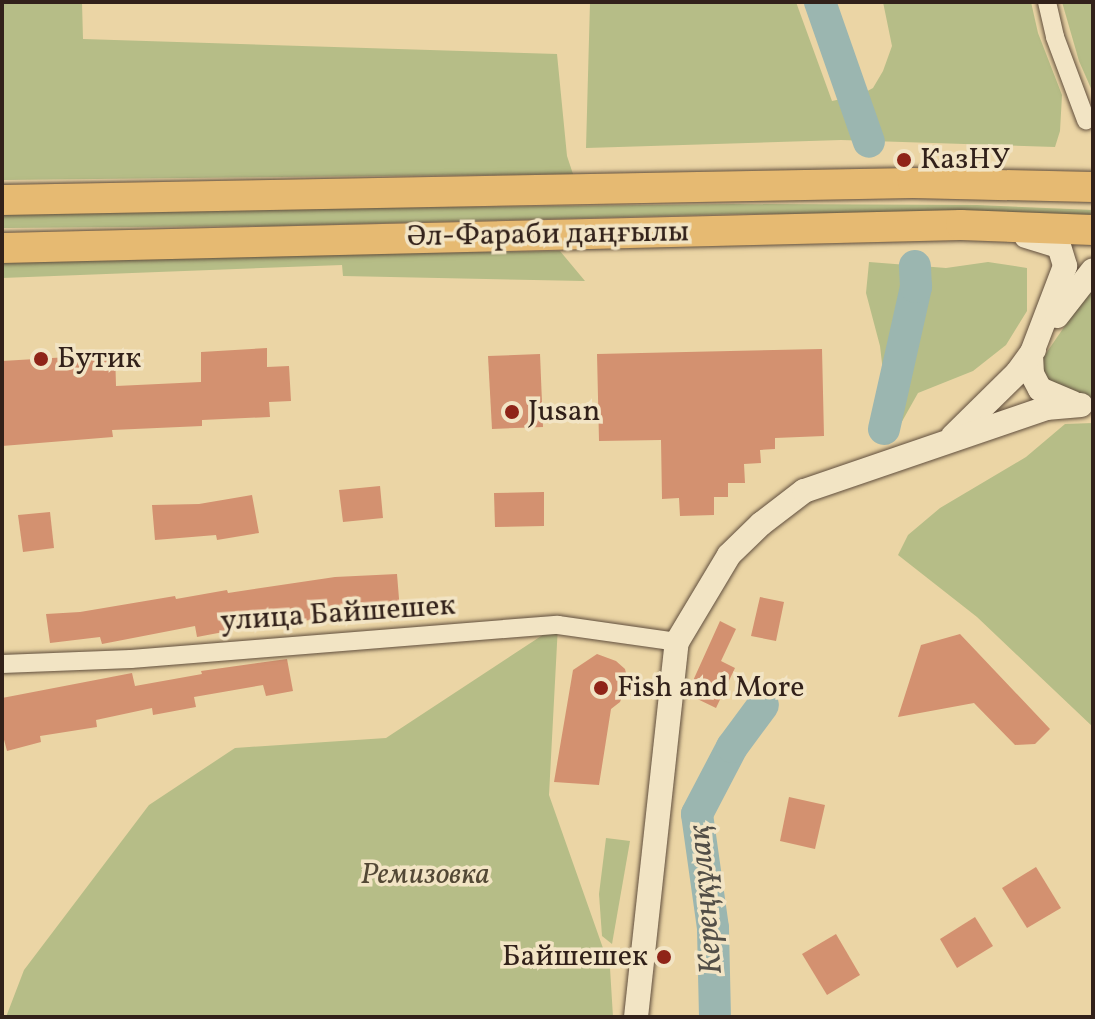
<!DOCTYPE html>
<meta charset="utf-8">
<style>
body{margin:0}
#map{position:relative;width:1095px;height:1019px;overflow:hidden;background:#ebd5a5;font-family:Vollkorn,serif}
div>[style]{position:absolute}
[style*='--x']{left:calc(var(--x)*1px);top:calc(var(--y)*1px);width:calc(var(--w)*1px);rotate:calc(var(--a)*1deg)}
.green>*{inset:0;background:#b6bd87}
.river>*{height:32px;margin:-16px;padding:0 16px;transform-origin:16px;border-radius:16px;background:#9bb6b0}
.building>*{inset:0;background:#d39170}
.roads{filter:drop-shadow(0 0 2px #604e3d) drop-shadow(0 0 2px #604e3d)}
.minor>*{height:18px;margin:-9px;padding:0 9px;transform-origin:9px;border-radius:9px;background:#f2e4c4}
.tertiary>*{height:24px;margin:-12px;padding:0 12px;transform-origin:12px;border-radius:12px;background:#f2e4c4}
.primary>*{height:30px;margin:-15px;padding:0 15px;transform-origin:15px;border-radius:15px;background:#e6ba72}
.dots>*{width:22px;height:22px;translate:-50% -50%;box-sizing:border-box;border:4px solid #f2e4c4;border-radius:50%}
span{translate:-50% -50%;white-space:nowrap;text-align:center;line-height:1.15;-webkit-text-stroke:7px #f2e4c4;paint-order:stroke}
.poi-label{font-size:30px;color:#32211a}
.left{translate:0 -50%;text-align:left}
.right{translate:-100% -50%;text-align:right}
.street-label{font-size:30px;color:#32211a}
.park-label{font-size:30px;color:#534835;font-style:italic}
.water-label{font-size:32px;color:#524e47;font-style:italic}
.frame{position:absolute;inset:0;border:4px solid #32211a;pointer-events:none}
</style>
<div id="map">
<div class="green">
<i style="clip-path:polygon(2px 2px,82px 2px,83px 39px,557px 54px,567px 156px,573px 174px,2px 180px)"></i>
<i style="clip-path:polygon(590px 2px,796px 2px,832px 101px,860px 95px,873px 88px,883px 71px,892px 46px,883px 2px,1031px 2px,1038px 33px,1062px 95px,1060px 131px,1055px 147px,841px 140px,586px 148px)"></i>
<i style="clip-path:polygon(1062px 2px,1093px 2px,1093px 93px,1079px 61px)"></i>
<i style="clip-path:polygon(733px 204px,977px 205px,1093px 210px,1093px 219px,978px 213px,737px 214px,272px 226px,2px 228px,2px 212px)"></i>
<i style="clip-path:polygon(560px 251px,585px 281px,343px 276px,342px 265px,2px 278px,2px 258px)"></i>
<i style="clip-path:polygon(869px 262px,946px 268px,988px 262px,1027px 268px,1027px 311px,1006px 345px,973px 371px,918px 393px,891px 441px,880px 346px,866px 293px)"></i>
<i style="clip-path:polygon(1093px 285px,1093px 407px,1054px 397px,1038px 365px)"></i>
<i style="clip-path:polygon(1093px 423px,1093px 727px,977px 617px,898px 555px,908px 535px,940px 508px,1026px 457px,1065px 424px)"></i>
<i style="clip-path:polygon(558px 625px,549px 795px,610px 968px,613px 1017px,6px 1017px,24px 970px,149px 805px,235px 748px,386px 738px)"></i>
<i style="clip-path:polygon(606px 838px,630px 841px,612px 944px,602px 936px,599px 894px)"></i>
</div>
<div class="river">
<i style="--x:820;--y:2;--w:148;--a:70.7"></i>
<i style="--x:884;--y:429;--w:146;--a:-77.3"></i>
<i style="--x:916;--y:287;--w:21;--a:-93"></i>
<i style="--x:715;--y:1017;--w:89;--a:-91.3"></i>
<i style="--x:713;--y:928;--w:115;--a:-98"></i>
<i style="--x:697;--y:814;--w:76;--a:-62.4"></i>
<i style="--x:732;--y:747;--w:52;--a:-53.6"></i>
</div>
<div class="building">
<i style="clip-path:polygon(267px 348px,267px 367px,289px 366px,291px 401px,269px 402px,270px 417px,202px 420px,202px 426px,112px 430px,113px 437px,2px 446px,2px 361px,69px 357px,69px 352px,115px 350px,116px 386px,201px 382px,201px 352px)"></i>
<i style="clip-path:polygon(822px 349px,824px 436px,775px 438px,775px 449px,760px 450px,761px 463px,744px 464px,745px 483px,728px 483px,728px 497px,714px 497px,714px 515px,680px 516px,679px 498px,662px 499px,661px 440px,599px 441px,597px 354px)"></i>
<i style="clip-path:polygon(540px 354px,543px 427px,492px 429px,488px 356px)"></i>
<i style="clip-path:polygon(380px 486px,383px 518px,343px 522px,339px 490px)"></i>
<i style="clip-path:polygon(544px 492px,544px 526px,495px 527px,494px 493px)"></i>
<i style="clip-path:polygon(252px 495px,259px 533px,217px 540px,216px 535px,155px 540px,152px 505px,199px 504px)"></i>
<i style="clip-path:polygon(50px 512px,54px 548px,23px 552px,18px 515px)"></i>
<i style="clip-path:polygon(397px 574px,400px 611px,301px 621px,300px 617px,234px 626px,234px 630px,197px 637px,195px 626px,102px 644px,100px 637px,50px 643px,46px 614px,80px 612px,175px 596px,176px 599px,227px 590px,228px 593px,335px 577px)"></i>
<i style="clip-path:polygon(760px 597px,784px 602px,776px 641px,751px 636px)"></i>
<i style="clip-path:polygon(720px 621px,736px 629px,721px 661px,735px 668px,716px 708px,687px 694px)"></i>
<i style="clip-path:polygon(960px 634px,1050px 729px,1035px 744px,1015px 745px,974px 703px,898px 717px,921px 645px)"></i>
<i style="clip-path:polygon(597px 654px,616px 661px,625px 669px,628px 681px,620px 702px,611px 709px,599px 785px,554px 782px,573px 670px)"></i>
<i style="clip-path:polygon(287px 659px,293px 691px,266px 696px,263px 685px,194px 697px,196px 707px,153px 715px,152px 708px,96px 720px,97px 727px,40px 736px,41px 742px,7px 751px,2px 732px,2px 698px,132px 673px,135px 686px,202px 674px,201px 671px)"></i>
<i style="clip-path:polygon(789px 797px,825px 805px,815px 849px,780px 841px)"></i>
<i style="clip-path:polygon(1036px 867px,1061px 908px,1027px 928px,1002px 888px)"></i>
<i style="clip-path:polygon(975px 917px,993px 946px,957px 968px,940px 939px)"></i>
<i style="clip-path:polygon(836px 934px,860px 975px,827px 995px,802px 954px)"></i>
</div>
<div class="roads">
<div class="minor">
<i style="--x:1047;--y:2;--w:36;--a:77"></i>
<i style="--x:1055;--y:37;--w:89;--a:69.5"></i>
<i style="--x:2;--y:664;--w:129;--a:-2.2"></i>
<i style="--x:131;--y:659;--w:428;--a:-4.6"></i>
<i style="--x:558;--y:625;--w:120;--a:8.1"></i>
</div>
<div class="tertiary">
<i style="--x:1026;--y:236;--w:34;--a:17"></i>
<i style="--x:1059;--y:246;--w:21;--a:73"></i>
<i style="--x:1065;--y:266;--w:95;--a:110.9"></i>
<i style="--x:1031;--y:355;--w:19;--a:87"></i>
<i style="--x:1032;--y:374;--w:17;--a:62"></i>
<i style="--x:1040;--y:389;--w:36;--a:23"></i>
<i style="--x:1057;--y:316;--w:58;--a:-52"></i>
<i style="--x:953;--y:436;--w:90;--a:-44.5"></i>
<i style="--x:1017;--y:373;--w:29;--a:-54"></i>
<i style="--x:636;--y:1017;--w:377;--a:-83.8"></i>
<i style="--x:677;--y:642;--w:101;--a:-59.1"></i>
<i style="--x:729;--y:555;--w:45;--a:-44.1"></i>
<i style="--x:761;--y:524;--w:54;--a:-37.5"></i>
<i style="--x:804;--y:491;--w:256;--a:-18.9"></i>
<i style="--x:1046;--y:408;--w:35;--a:-5"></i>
</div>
<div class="primary">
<i style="--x:2;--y:200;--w:911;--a:-1.07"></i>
<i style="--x:913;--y:183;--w:180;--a:1.3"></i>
<i style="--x:2;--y:248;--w:959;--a:-1.37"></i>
<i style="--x:961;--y:225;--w:132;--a:2.2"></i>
</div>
</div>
<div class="dots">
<i style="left:904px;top:160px;background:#8f2418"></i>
<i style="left:41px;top:359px;background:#8f2418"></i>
<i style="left:512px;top:412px;background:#8f2418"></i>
<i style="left:601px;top:688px;background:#8f2418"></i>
<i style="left:664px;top:957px;background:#8f2418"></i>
</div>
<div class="poi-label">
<span class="left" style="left:920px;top:160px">КазНУ</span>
<span class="left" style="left:57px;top:359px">Бутик</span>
<span class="left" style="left:528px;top:412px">Jusan</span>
<span class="left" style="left:617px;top:688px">Fish and More</span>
<span class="right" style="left:648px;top:957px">Байшешек</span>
</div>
<div class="street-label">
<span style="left:548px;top:235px;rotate:-1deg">Әл-Фараби даңғылы</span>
<span style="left:338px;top:614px;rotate:-4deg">улица Байшешек</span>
</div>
<div class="park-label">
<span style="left:425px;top:875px">Ремизовка</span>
</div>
<div class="water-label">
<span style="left:707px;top:900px;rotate:-95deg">Кереңқұлақ</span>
</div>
<div class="frame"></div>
</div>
